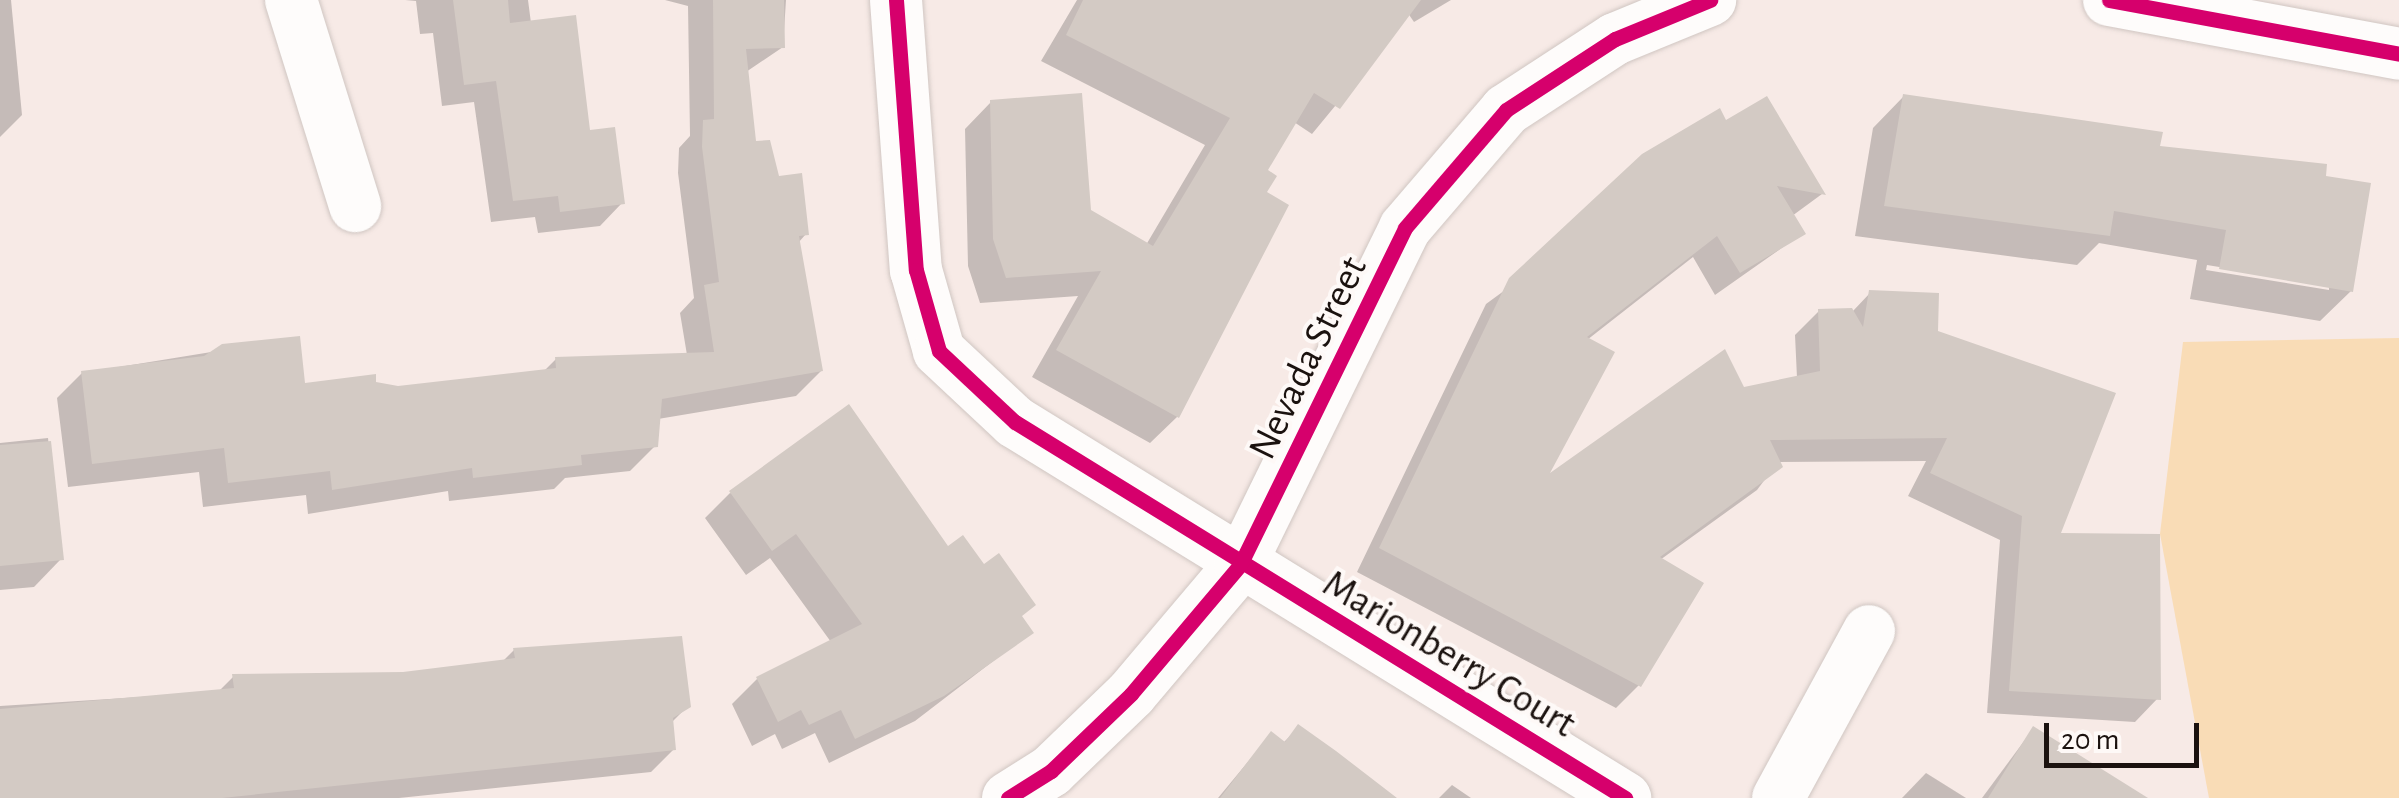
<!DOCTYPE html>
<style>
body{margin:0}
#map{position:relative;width:2399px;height:798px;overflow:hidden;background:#f7eae6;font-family:"Alegreya Sans",sans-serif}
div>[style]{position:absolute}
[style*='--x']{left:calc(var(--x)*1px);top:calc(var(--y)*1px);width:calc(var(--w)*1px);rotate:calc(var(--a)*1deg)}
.green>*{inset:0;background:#f9dcb6}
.shadow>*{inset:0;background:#0003}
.building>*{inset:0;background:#d3cac4}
.roads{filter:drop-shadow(0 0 2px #d0c6c2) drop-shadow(0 0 2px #d0c6c2)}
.street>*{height:52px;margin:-26px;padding:0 26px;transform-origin:26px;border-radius:26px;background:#fefcfb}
.cycleway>*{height:15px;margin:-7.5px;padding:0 7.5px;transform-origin:7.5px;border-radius:7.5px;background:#d6006c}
span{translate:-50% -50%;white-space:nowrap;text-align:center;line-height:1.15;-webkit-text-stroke:8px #fef9f7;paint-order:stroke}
.street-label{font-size:40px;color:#1b120f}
.scale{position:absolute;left:2044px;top:723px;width:155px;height:45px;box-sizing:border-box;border:5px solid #1b120f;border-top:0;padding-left:12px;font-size:30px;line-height:35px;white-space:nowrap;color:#1b120f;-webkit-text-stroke:8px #fef9f7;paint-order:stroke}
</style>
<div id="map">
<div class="green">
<i style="clip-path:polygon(2399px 338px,2399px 798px,2209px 798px,2160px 534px,2183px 342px)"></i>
</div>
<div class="shadow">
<i style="clip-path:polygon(0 0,11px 0,22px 115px,0 137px)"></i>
<i style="clip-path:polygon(405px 0,528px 0,531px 23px,622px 203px,600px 226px,538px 233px,535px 217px,491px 222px,474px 102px,442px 106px,433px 33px,420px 34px,416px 1px)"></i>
<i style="clip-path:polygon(665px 0,786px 0,783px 47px,746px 72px,754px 144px,806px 234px,798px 243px,821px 371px,796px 396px,658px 419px,656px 445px,630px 471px,565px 478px,554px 489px,449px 501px,448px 491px,308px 514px,306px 495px,203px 507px,199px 472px,68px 487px,57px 398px,82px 373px,298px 338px,303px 386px,397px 388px,543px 372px,556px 359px,687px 355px,680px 313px,694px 298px,678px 173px,679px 148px,690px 136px,688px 6px)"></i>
<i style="clip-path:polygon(1077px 0,1362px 0,1401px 26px,1312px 134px,1294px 122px,1264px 171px,1264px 193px,1286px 206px,1177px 417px,1150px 443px,1032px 377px,1078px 296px,980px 303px,968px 266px,965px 129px,991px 102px,1088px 212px,1146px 245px,1205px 145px,1041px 61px)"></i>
<i style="clip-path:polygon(1399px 0,1451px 0,1414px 22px)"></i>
<i style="clip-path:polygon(evenodd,1903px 97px,2323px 178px,2351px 291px,2320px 321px,2190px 299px,2197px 260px,2099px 243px,2077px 265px,1855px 236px,1873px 128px,1903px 97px,2207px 265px,2329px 285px,2329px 290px,2206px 270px,2207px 265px)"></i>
<i style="clip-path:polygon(1766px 99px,1822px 194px,1792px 216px,1803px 233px,1715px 295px,1693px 257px,1587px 340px,1542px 481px,1743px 390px,1797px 378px,1795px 335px,1819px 311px,1853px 311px,1870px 293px,1935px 333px,2158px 698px,2135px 722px,1987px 713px,2000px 540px,1908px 496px,1926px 461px,1778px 462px,1757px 490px,1660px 560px,1639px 685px,1616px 708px,1357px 572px,1486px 304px)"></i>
<i style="clip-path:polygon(48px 438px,61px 559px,34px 587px,0 590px,0 443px)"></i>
<i style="clip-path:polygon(730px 493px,947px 549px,1031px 632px,915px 721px,829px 763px,815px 733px,782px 749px,775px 734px,752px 746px,732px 704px,757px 679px,831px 642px,770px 558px,746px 575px,705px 518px)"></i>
<i style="clip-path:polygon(514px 650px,688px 706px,671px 723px,674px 749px,651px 772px,399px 798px,0 798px,0 706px,218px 692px,233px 677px,404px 674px,502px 662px)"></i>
<i style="clip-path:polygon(1298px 728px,1392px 798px,1218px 798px,1271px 734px,1283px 743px)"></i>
<i style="clip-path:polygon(2033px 729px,2120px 798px,1982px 798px)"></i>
<i style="clip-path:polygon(1926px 773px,1966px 798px,1902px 798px)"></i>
<i style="clip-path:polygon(1452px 785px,1471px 798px,1439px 798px)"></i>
</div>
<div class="building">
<i style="clip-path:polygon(453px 0,508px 0,510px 23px,576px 15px,590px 130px,615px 127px,625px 204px,560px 212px,558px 196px,513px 201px,496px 81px,464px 85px)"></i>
<i style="clip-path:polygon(713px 0,784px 0,785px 48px,746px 49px,756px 141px,770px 140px,779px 176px,802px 173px,809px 235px,799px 236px,823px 371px,662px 399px,658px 447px,581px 455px,582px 465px,473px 478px,472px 468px,332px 490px,330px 471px,228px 483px,224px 448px,92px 464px,81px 371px,204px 356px,222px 344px,300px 336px,305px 383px,376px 374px,376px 382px,398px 386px,556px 368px,555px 357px,714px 352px,704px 285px,719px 282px,702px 147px,703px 120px,714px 119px)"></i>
<i style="clip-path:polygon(1083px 0,1421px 0,1340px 109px,1314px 93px,1268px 170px,1277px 176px,1267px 192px,1289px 205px,1179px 418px,1056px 350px,1101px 271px,1006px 278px,993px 239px,990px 100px,1082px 93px,1091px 210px,1153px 246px,1230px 118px,1066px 35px)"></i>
<i style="clip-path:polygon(1903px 94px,2163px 132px,2160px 146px,2327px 164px,2326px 176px,2371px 183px,2353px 292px,2219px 269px,2226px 230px,2114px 211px,2110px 236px,1884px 206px)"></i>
<i style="clip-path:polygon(1767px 96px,1826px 195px,1777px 186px,1806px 234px,1740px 273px,1717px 236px,1587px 337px,1615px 352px,1550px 473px,1725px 349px,1744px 387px,1820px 371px,1818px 309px,1852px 308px,1863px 327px,1869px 290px,1939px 293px,1938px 331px,2116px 393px,2061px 533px,2160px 534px,2161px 700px,2009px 691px,2022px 516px,1930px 473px,1947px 438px,1770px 440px,1783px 467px,1660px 557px,1704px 583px,1641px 687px,1379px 548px,1509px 278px,1642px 154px,1720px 108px,1726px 120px)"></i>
<i style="clip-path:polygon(849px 404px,948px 546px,963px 535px,984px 564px,999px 553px,1036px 605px,1022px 616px,1034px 633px,944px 696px,855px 739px,841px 710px,809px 725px,801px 710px,778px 722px,756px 677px,862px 624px,796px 534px,772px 551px,729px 491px)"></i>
<i style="clip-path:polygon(51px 441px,64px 560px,0 566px,0 445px)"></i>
<i style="clip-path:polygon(682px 636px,691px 707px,673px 718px,676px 750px,222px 798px,0 798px,0 709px,234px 688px,232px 674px,403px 672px,515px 658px,513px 648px)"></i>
<i style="clip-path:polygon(1298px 724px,1336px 751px,1397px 798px,1220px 798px,1271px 731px,1285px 742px)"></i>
<i style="clip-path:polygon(2033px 726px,2148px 798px,1988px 798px)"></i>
</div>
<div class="roads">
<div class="street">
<i style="--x:291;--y:0;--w:216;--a:72.7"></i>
<i style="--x:896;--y:0;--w:271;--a:85.8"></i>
<i style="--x:916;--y:270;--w:84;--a:74.1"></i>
<i style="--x:939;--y:351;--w:104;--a:43.1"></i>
<i style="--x:1015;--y:422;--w:717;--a:31.65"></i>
<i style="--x:2109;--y:0;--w:295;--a:10.5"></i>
<i style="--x:1008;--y:798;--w:51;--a:-32.1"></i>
<i style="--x:1051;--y:771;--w:111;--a:-43.9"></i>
<i style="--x:1131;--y:694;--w:169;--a:-49.8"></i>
<i style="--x:1240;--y:565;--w:375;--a:-63.9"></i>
<i style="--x:1405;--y:228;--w:155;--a:-49.4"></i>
<i style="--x:1506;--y:110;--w:130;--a:-33.1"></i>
<i style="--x:1615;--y:39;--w:103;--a:-22.3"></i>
<i style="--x:1778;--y:798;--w:190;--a:-61.4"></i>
</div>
</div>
<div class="cycleway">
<i style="--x:896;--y:0;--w:271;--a:85.8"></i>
<i style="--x:916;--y:270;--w:84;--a:74.1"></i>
<i style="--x:939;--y:351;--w:104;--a:43.1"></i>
<i style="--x:1015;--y:422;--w:717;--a:31.65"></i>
<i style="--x:2109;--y:0;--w:295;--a:10.5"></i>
<i style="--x:1008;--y:798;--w:51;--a:-32.1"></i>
<i style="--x:1051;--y:771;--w:111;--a:-43.9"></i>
<i style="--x:1131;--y:694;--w:169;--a:-49.8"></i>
<i style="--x:1240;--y:565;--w:375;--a:-63.9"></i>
<i style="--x:1405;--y:228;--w:155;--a:-49.4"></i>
<i style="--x:1506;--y:110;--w:130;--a:-33.1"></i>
<i style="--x:1615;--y:39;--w:103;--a:-22.3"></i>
</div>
<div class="street-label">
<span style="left:1308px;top:358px;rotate:-64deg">Nevada Street</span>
<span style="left:1449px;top:654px;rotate:31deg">Marionberry Court</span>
</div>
<div class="scale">20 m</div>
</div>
